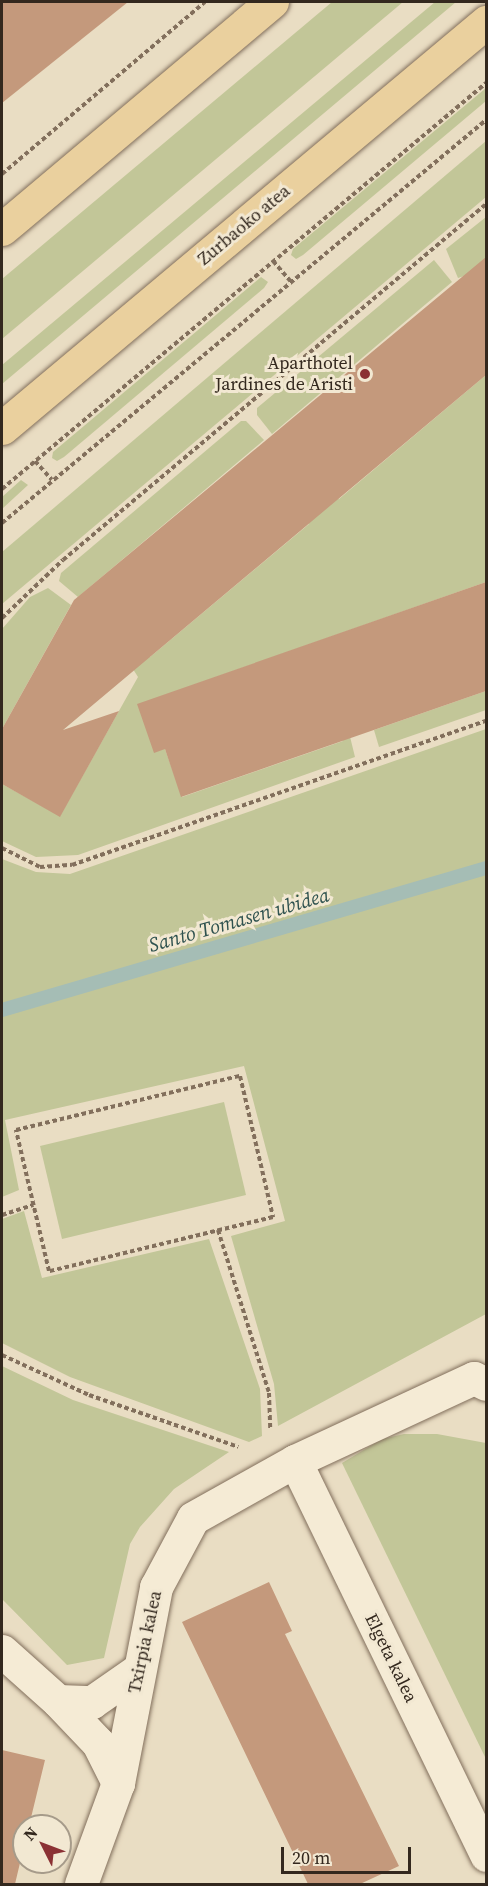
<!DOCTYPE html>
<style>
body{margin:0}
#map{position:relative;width:488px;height:1886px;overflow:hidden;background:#e9ddc3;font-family:"Source Serif 4",serif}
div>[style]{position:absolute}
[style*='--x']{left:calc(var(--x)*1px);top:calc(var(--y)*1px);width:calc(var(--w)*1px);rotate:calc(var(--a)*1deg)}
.green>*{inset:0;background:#c2c698}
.stream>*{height:14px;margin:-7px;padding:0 7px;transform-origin:7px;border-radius:7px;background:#a5bdb5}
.building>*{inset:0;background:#c4997c}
.path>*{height:4px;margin-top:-2px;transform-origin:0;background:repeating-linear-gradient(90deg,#826f5c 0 4.5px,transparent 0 7.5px)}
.roads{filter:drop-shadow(0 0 2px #826f5c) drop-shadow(0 0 2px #826f5c)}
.minor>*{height:33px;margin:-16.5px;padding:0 16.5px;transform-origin:16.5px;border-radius:16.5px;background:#f5ebd5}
.major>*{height:33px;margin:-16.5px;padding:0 16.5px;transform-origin:16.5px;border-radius:16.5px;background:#ead09e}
.dots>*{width:16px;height:16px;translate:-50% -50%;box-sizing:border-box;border:3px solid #f2e8d2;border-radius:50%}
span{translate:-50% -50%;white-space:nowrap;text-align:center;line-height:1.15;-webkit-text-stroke:6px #f2e8d2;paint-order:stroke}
.street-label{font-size:18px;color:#33281e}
.poi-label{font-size:18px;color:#33281e}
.right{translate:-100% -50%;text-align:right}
.water-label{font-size:20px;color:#2f524f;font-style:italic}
.frame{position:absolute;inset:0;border:3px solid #33281e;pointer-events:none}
.north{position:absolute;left:12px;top:1814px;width:60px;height:60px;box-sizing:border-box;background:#f2e8d2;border:2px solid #a69b8a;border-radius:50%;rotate:312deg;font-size:16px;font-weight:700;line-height:24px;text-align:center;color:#33281e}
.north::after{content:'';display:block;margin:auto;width:21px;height:27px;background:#8b3134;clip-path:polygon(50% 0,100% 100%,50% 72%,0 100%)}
.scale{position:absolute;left:281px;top:1847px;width:130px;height:27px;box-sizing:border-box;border:3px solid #33281e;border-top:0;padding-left:8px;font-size:18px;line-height:21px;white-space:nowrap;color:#33281e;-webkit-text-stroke:4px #f2e8d2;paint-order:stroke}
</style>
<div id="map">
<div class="green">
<i style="clip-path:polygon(332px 2px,403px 2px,2px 339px,2px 279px)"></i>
<i style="clip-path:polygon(435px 2px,456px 2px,2px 384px,2px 365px)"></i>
<i style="clip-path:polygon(486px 88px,486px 101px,303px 255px,296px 259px,291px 255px,293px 249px)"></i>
<i style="clip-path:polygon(486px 141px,486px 197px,2px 604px,2px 552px)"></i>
<i style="clip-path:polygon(486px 217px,486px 269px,458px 278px,446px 249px)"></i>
<i style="clip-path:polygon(434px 260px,452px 282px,272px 434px,257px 415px,257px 408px)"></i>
<i style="clip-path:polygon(261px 277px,268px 282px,264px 288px,64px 457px,57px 461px,52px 458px,53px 452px)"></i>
<i style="clip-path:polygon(486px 375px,486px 582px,148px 701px,182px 797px,343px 741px,332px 708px,342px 704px,355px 757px,78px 855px,36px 857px,2px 841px,2px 784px,60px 816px,138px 677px,126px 658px,150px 657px,309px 524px,301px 505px,317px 474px,339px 499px)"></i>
<i style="clip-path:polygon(241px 421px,246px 421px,264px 440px,78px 597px,59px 581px,61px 573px)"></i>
<i style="clip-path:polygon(21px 480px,28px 485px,2px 509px,2px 497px)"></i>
<i style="clip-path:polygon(48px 588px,71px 605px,2px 729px,2px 629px,30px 597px)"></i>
<i style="clip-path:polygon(486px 691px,486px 710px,379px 747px,374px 730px)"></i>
<i style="clip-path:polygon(486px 729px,486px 1314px,278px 1426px,274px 1384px,231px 1236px,285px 1221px,244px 1066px,5px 1120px,19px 1190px,2px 1197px,2px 859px,36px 872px,70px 874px)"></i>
<i style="clip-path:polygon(224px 1102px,246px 1195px,62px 1239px,40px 1146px)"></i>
<i style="clip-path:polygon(24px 1211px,42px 1278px,209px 1239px,260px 1389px,262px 1436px,249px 1442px,70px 1377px,2px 1343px,2px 1219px)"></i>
<i style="clip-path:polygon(2px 1366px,73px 1400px,229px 1452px,174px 1489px,140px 1527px,130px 1544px,104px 1658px,67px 1665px,2px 1599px)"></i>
<i style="clip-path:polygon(404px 1434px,437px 1434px,486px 1443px,486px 1759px,342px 1463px,382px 1439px)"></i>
</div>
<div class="stream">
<i style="--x:2;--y:1010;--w:504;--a:-16.35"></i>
</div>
<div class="building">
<i style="clip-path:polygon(2px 2px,128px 2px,2px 103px)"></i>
<i style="clip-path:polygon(486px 257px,486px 375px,63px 730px,119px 711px,60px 817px,2px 784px,2px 729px,74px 600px)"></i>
<i style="clip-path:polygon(486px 582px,486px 691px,181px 797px,165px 749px,154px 753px,137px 704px)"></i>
<i style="clip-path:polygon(269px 1582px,292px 1631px,285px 1634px,399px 1866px,360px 1884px,308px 1884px,182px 1622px)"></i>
<i style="clip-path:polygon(2px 1750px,45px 1760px,29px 1826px,24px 1826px,24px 1846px,15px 1884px,2px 1883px)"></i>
</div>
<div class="path">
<i style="--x:2;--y:174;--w:266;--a:-40.3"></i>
<i style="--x:273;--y:261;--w:28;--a:49"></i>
<i style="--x:35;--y:461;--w:25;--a:48"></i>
<i style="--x:2;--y:489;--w:632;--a:-39.99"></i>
<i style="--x:2;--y:523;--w:630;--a:-39.78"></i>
<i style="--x:2;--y:618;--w:84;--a:-43.6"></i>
<i style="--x:63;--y:560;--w:553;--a:-40.08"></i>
<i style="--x:2;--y:848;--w:42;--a:26.6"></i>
<i style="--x:40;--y:867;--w:32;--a:-4"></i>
<i style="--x:72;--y:865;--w:438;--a:-19.2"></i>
<i style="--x:240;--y:1076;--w:145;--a:76.8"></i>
<i style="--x:273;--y:1217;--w:230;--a:166.4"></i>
<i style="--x:49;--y:1271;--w:145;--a:-103.2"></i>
<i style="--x:16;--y:1130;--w:230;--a:-13.6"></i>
<i style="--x:2;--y:1215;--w:33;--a:-18"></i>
<i style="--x:218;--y:1230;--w:171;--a:72.6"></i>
<i style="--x:269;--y:1393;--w:37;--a:88"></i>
<i style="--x:2;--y:1355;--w:96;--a:24.7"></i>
<i style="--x:89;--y:1395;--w:158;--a:19.2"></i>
</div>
<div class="roads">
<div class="minor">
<i style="--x:295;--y:1461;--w:438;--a:64.1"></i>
<i style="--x:2;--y:1651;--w:75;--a:41.8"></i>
<i style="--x:58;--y:1701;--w:34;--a:2"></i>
<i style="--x:92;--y:1702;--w:56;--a:-34.8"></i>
<i style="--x:58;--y:1701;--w:58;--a:46.4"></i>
<i style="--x:98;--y:1743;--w:45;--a:63.4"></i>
<i style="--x:81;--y:1884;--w:108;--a:-69.9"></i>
<i style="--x:118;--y:1783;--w:200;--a:-79"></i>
<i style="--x:156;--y:1587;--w:78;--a:-61.8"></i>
<i style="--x:193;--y:1518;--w:117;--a:-29.2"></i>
<i style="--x:295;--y:1461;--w:197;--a:-24.9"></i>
<i style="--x:474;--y:1378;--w:13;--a:27"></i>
</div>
<div class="major">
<i style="--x:2;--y:229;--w:353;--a:-40.1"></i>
<i style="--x:2;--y:428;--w:632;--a:-39.99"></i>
</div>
</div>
<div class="dots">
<i style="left:365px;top:374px;background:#8b3134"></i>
</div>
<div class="street-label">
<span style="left:244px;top:225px;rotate:-40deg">Zurbaoko atea</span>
<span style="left:145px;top:1642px;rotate:-78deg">Txirpia kalea</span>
<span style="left:391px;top:1658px;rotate:64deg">Elgeta kalea</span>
</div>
<div class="poi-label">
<span class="right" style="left:353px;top:374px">Aparthotel<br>Jardines de Aristi</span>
</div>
<div class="water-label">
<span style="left:239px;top:920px;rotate:-16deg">Santo Tomasen ubidea</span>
</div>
<div class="frame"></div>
<div class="north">N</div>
<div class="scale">20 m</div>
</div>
